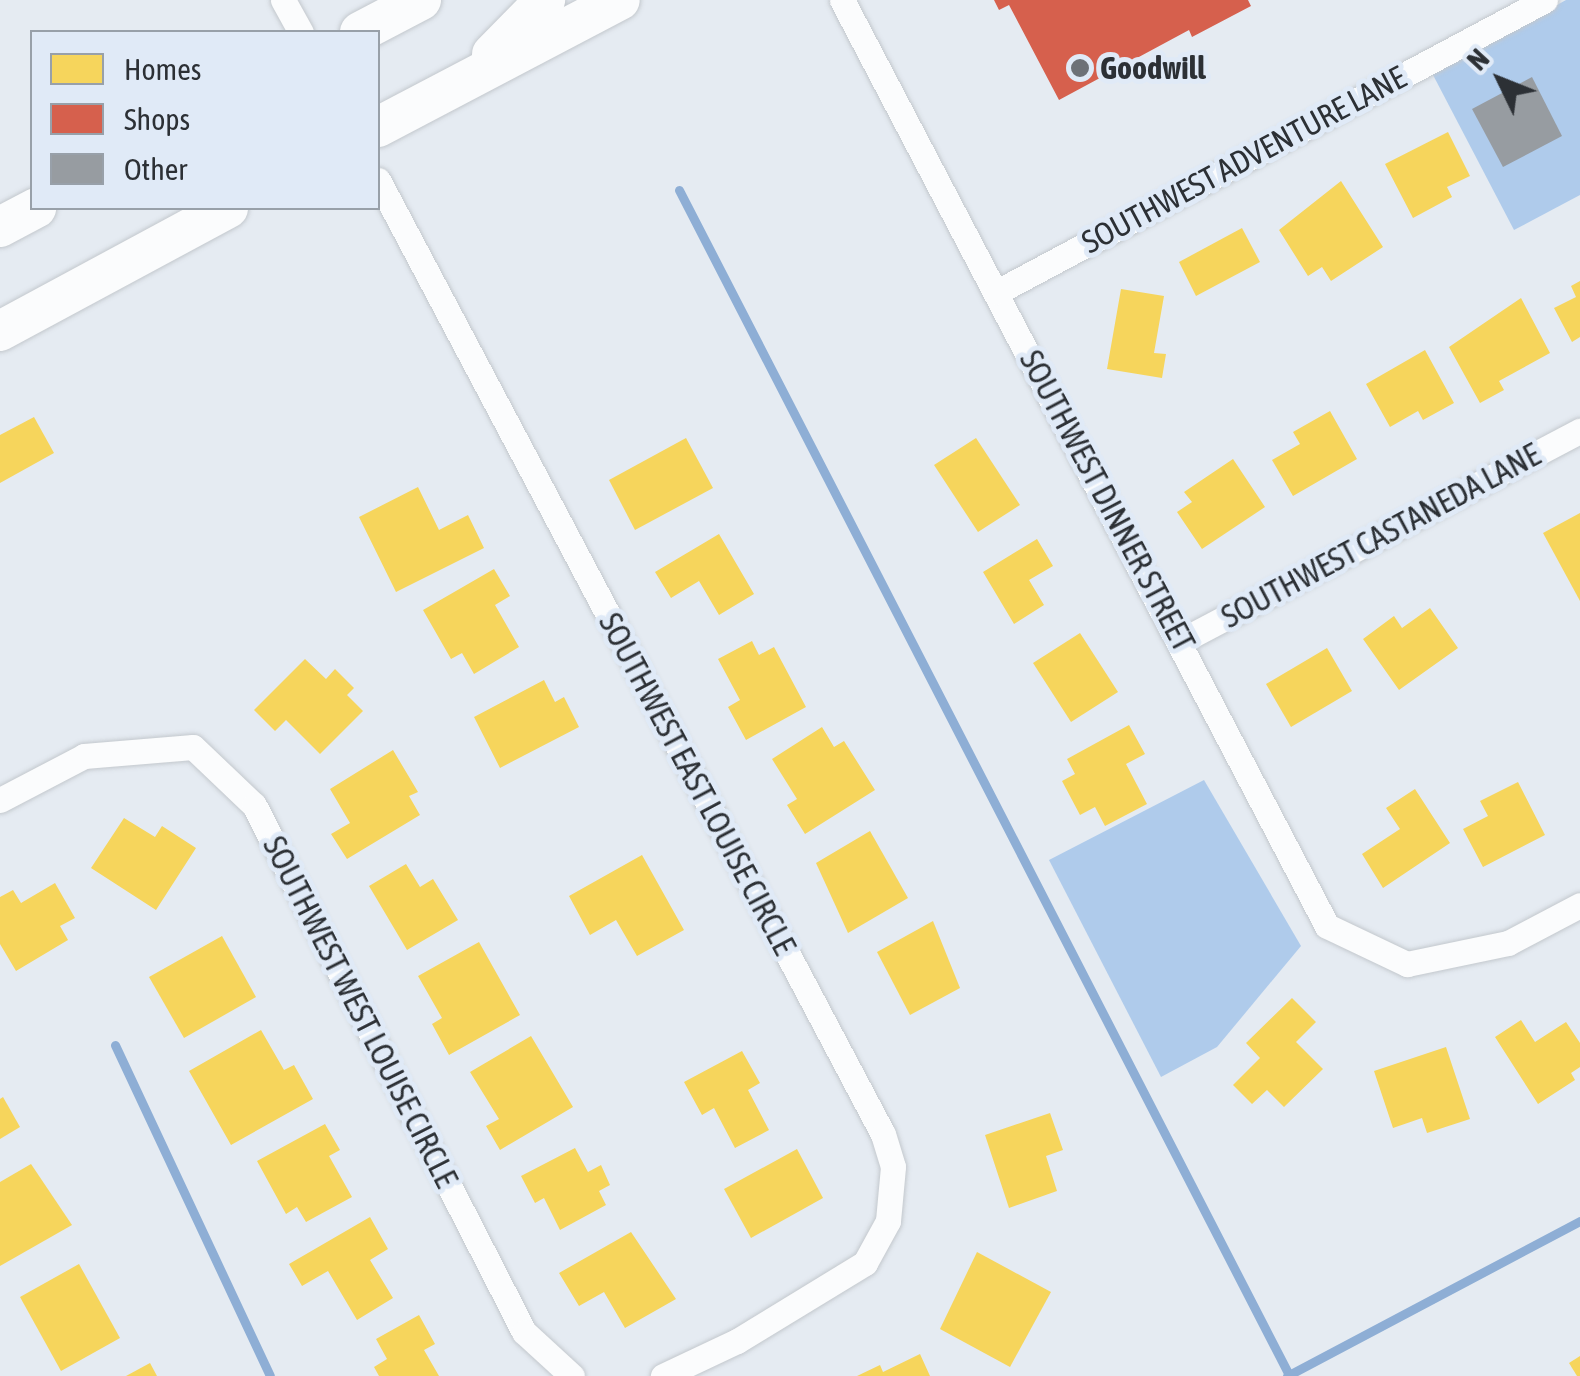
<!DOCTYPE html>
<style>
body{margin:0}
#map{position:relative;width:1580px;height:1376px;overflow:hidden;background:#e5ebf2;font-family:"Asap Condensed",sans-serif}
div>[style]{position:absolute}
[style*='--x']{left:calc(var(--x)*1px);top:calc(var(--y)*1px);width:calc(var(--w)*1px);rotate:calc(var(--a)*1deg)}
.forest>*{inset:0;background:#afcbeb}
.homes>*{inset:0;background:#f6d55c}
.shops>*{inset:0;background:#d6604d}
.stream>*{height:9px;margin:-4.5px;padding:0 4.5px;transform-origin:4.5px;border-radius:4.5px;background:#8eaed5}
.building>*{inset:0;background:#979ca1}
.roads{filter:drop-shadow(0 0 2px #c3c8cd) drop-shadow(0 0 2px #c3c8cd)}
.minor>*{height:25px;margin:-12.5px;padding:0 12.5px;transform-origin:12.5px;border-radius:12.5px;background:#fbfcfd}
.primary>*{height:40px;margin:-20px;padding:0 20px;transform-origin:20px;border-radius:20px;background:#fbfcfd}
.dots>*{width:28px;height:28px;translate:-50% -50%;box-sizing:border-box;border:5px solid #e0eaf7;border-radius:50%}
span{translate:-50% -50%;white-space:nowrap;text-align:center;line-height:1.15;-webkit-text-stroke:10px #e0eaf7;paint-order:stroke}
.poi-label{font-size:32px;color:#2c3035;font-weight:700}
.left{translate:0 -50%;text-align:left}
.street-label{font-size:32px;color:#2c3035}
.legend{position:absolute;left:30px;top:30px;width:350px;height:180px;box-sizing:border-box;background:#e0eaf7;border:2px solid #98a0a9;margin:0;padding:12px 18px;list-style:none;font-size:30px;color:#2c3035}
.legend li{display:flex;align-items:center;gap:20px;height:50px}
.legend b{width:50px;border:2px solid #98a0a9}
.north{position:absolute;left:1450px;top:30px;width:100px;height:100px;-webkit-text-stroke:8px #e0eaf7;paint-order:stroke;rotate:313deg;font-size:28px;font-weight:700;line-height:40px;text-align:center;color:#2c3035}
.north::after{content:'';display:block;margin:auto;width:35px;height:45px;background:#2c3035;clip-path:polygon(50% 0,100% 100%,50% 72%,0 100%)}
</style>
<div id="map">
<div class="forest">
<i style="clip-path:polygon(1566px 0,1580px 0,1580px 195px,1514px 230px,1432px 73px)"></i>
<i style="clip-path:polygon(1204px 780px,1301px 946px,1217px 1047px,1161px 1077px,1049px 860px)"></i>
</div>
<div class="homes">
<i style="clip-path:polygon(1448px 132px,1470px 176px,1447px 187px,1452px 197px,1413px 218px,1385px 164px)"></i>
<i style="clip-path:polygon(1341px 181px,1383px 247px,1331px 281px,1322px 267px,1308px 276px,1279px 230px)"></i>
<i style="clip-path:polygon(1242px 228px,1260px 262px,1196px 296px,1179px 262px)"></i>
<i style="clip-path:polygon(1580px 281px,1580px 337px,1572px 342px,1554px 308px,1576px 297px,1571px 286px)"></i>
<i style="clip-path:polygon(1121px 289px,1164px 296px,1154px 353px,1166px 354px,1162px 378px,1107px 369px)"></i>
<i style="clip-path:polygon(1521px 298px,1550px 353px,1499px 381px,1504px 390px,1480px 403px,1449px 347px)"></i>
<i style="clip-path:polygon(1425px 350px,1454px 403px,1423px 420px,1418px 411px,1390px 427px,1366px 384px)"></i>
<i style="clip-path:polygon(1330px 411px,1357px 459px,1293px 496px,1272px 460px,1300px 444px,1293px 432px)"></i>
<i style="clip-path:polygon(34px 417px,54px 453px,0 483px,0 435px)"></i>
<i style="clip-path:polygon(686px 438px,713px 488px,635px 530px,609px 480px)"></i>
<i style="clip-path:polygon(976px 438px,1020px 505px,978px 532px,934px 465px)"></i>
<i style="clip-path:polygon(1233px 459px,1265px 507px,1202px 549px,1177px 512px,1192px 502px,1184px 492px)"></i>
<i style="clip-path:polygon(418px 487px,439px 530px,468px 515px,484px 548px,396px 592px,359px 517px)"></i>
<i style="clip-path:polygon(1580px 513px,1580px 601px,1543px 533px)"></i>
<i style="clip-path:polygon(719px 534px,754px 594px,719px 615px,699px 581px,671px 598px,655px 572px)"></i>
<i style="clip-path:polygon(1037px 539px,1053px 566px,1029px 580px,1044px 605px,1014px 624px,983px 572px)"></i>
<i style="clip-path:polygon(494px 569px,510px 596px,495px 605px,519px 647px,474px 674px,462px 653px,451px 659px,423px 610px)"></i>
<i style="clip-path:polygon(1430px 608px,1458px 648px,1399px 690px,1363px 639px,1394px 616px,1402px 628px)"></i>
<i style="clip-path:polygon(1080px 633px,1118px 692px,1071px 722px,1033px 663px)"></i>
<i style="clip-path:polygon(752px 641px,759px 655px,774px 647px,806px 707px,746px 740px,728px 707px,740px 700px,718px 659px)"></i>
<i style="clip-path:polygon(1327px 648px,1352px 691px,1291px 727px,1266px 684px)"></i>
<i style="clip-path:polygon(305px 659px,326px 679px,335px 669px,354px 688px,347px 695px,363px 711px,320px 754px,286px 720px,275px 731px,254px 710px)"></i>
<i style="clip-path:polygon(544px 680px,555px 702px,564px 697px,579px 727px,500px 768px,474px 717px)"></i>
<i style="clip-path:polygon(1129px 725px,1145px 754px,1126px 764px,1147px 804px,1105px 826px,1095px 807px,1080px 815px,1062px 781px,1075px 774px,1067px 759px)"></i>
<i style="clip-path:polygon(822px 727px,834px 747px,844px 741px,875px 790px,805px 834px,787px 805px,797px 799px,772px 759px)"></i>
<i style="clip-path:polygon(393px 750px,418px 792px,409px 796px,420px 815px,347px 859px,331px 834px,350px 823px,330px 789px)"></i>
<i style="clip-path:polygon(1518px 782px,1545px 835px,1483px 867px,1463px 829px,1488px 816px,1480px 801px)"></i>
<i style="clip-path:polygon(1415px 789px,1450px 843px,1383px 888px,1362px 854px,1400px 829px,1386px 808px)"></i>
<i style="clip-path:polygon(124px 818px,155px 837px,162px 826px,196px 848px,156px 910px,91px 868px)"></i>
<i style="clip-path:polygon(870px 831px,908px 898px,848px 933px,816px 863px)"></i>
<i style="clip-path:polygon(642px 855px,684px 930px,637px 956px,616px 920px,590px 935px,569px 896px)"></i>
<i style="clip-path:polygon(406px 864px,420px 887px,433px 879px,458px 920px,407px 950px,369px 886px)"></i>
<i style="clip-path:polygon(55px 883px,75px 918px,60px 926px,68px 940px,16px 971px,0 944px,0 897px,13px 890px,21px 903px)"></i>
<i style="clip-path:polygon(933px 921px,960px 988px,910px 1015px,877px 952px)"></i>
<i style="clip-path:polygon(222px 936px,256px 997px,184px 1038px,149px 977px)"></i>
<i style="clip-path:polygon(479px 942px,520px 1015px,449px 1055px,432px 1024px,442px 1018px,418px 976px)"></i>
<i style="clip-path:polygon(1292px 998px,1316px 1022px,1296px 1042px,1323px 1069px,1284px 1107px,1267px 1090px,1252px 1104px,1233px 1085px,1260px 1058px,1246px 1043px)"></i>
<i style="clip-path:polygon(1521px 1020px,1535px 1042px,1566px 1022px,1580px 1043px,1580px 1067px,1571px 1073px,1575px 1080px,1538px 1104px,1495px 1037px)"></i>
<i style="clip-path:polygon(261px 1030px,284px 1070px,294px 1065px,313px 1099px,231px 1145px,189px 1071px)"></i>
<i style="clip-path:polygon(531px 1036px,573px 1107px,500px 1150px,486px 1126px,499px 1119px,470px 1072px)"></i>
<i style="clip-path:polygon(1446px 1047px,1470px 1119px,1427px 1133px,1422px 1118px,1393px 1128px,1374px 1071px)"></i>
<i style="clip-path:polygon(742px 1051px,760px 1083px,748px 1090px,769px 1130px,735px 1148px,714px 1108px,702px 1115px,684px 1082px)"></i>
<i style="clip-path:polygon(3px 1097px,20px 1127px,0 1139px,0 1099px)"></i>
<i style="clip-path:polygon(1050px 1113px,1063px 1150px,1046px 1156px,1057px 1191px,1009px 1208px,985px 1135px)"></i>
<i style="clip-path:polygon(325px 1124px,340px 1150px,329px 1156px,352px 1197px,306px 1222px,297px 1207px,286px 1214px,257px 1161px)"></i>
<i style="clip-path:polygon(575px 1148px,588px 1172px,601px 1165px,610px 1185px,599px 1191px,606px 1205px,560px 1230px,544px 1198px,535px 1203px,521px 1176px)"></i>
<i style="clip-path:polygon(797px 1149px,823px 1198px,751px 1238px,724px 1189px)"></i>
<i style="clip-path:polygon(31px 1164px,72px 1225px,0 1266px,0 1182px)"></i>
<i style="clip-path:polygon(370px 1217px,388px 1249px,370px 1260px,393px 1298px,357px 1320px,328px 1271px,302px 1286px,289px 1264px)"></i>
<i style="clip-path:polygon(631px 1232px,676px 1299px,625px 1328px,604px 1292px,579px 1306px,559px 1273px)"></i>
<i style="clip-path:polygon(977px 1252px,1051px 1292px,1010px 1367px,940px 1329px)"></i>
<i style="clip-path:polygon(79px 1264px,120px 1338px,61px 1371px,20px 1297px)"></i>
<i style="clip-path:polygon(419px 1315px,435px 1344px,424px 1350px,439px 1376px,379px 1376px,374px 1367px,387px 1359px,376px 1339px)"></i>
<i style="clip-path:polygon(920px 1354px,930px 1376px,857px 1376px,880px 1365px,883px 1372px)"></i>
<i style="clip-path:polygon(1580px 1356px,1580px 1376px,1577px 1376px,1569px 1363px)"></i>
<i style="clip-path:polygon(150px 1363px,157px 1376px,126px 1376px)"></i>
</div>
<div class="shops">
<i style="clip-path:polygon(994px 0,1248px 0,1251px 6px,1192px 37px,1189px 30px,1059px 100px,1009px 5px,999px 10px)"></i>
</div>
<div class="stream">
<i style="--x:679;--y:190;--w:1333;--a:62.76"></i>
<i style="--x:115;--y:1045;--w:365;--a:64.9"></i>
<i style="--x:1287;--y:1376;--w:331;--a:-27.9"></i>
</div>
<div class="building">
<i style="clip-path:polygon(1532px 77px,1562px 136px,1503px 167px,1472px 109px)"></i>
</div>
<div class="roads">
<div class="minor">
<i style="--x:283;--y:0;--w:37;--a:61"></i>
<i style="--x:842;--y:0;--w:1045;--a:62.36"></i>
<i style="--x:1327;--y:926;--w:89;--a:25.4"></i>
<i style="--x:1407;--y:964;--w:103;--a:-11.7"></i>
<i style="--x:1508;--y:943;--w:81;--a:-27.8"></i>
<i style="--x:378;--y:180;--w:1079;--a:62.11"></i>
<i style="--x:883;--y:1134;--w:34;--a:73"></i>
<i style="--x:893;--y:1167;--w:54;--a:95.3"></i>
<i style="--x:888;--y:1221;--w:48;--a:118.7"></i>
<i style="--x:865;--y:1263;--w:150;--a:148.6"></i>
<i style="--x:737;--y:1341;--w:82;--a:154.7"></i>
<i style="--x:997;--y:292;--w:621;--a:-28.05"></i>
<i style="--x:1181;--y:641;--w:451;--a:-27.8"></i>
<i style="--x:0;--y:800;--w:95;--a:-27.6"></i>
<i style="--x:84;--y:756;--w:109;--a:-4.7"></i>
<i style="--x:193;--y:747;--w:84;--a:43.6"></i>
<i style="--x:254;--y:805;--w:592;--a:62.87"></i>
<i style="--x:524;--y:1332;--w:65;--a:42.5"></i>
</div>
<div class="primary">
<i style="--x:360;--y:32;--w:69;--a:-27.7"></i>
<i style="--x:492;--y:54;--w:76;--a:-45.5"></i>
<i style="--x:378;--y:127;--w:273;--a:-27.7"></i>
<i style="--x:0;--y:227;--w:41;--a:-27.8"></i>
<i style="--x:0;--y:331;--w:259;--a:-28.3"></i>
</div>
</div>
<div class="dots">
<i style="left:1080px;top:68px;background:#6d7177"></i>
</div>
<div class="poi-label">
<span class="left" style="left:1100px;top:68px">Goodwill</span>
</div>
<div class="street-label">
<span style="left:1244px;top:160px;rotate:-28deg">SOUTHWEST ADVENTURE LANE</span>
<span style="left:1107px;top:501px;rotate:62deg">SOUTHWEST DINNER STREET</span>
<span style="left:1381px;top:536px;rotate:-28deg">SOUTHWEST CASTANEDA LANE</span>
<span style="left:697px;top:784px;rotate:62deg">SOUTHWEST EAST LOUISE CIRCLE</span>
<span style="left:360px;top:1012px;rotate:63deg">SOUTHWEST WEST LOUISE CIRCLE</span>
</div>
<ul class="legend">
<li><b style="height:28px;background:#f6d55c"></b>Homes</li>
<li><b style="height:28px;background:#d6604d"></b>Shops</li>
<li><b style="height:28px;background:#979ca1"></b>Other</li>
</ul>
<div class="north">N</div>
</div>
